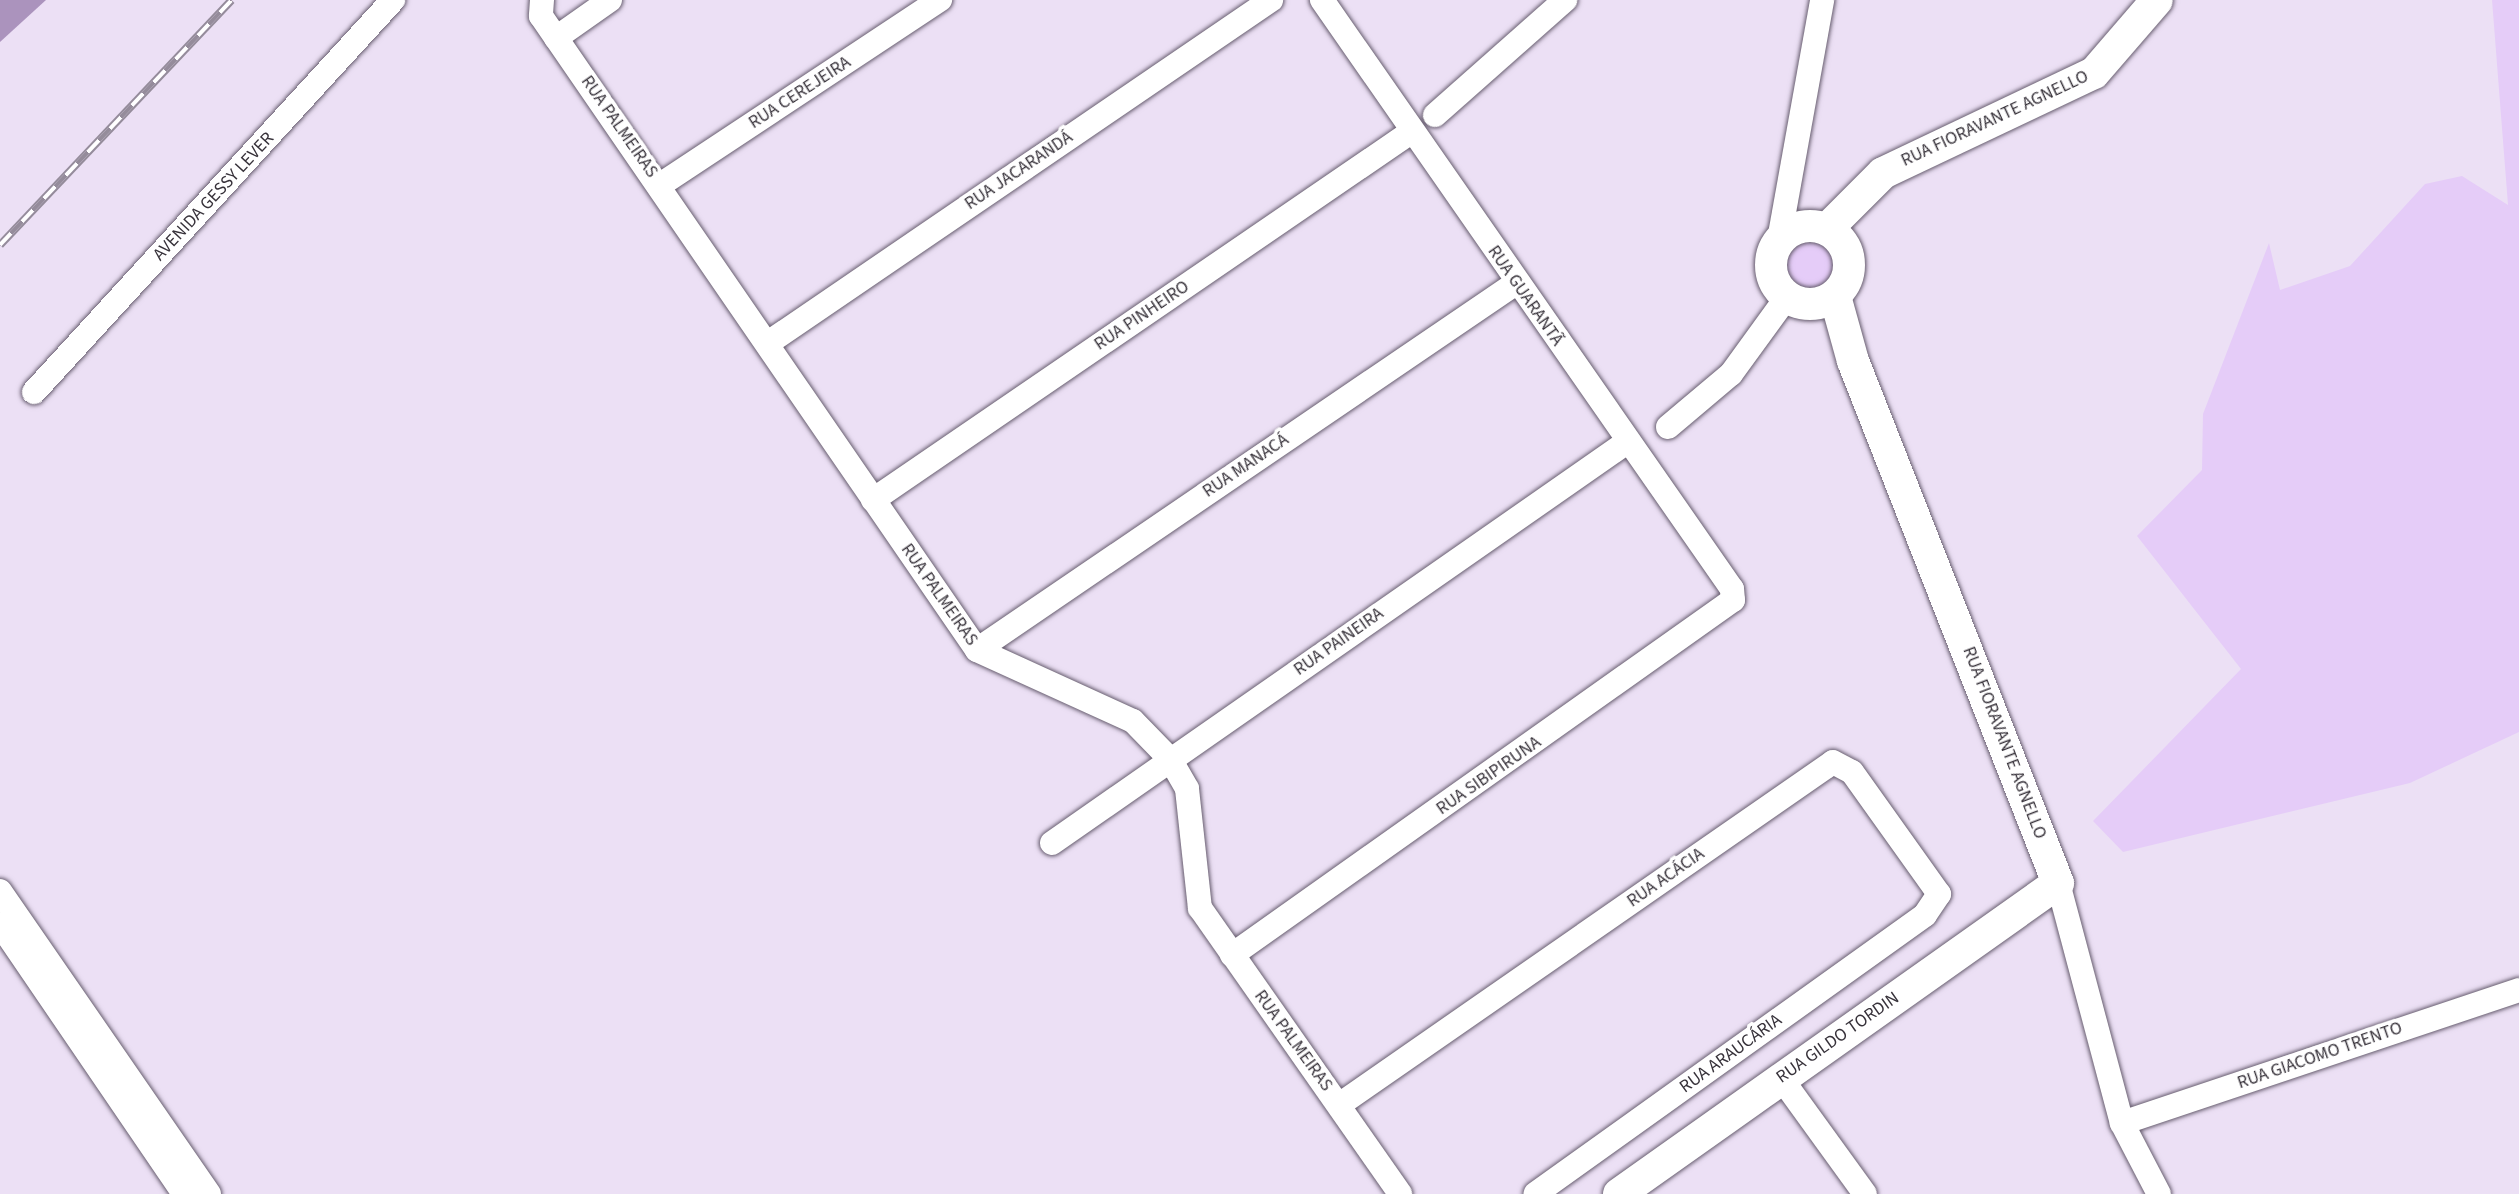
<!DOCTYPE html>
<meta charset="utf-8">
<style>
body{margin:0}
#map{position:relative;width:2519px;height:1194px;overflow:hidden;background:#ece0f5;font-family:"Source Sans 3",sans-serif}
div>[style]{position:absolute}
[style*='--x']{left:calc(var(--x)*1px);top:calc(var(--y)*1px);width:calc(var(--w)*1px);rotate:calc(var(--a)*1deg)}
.green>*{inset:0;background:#e5ccf8}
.round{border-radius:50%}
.water>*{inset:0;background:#ab93bd}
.roads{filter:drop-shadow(0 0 2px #675d6f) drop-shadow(0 0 2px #675d6f)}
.minor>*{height:24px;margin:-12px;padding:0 12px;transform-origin:12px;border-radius:12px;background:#fff}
.major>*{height:32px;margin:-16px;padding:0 16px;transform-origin:16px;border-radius:16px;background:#fff}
.major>.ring{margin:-16px;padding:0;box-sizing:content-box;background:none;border:32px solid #fff;border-radius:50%}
.rail>*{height:8px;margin-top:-4px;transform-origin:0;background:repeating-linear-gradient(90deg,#fff 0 16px,#958c9b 0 32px);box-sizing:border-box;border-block:2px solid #958c9b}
span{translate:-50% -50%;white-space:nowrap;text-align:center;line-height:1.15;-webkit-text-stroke:7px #fff;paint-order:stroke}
.street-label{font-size:18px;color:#37323a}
</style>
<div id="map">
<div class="green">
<i style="clip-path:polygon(2492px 0,2519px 0,2519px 732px,2410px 783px,2123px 852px,2093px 821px,2241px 669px,2137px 536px,2202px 470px,2203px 414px,2269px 243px,2280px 290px,2350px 266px,2425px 184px,2462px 176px,2508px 205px)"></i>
<i class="round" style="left:1780px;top:235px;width:56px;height:56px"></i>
</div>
<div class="water">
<i style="clip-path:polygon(0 0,46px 0,0 42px)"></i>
</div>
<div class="roads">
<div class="minor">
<i style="--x:542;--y:0;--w:16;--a:94"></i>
<i style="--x:541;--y:16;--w:769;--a:55.48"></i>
<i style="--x:977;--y:650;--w:171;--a:24.5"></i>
<i style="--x:1133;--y:721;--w:53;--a:45.8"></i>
<i style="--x:1170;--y:759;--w:34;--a:60"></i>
<i style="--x:1187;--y:789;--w:120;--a:83.8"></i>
<i style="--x:1200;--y:908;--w:349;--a:55"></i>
<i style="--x:556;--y:38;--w:66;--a:-35.1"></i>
<i style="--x:1435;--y:115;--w:174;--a:-41.5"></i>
<i style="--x:660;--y:185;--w:336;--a:-33.5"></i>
<i style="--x:1779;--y:240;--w:244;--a:-79.8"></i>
<i style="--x:768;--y:343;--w:609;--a:-34.29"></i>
<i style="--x:34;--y:392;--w:532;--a:-47.52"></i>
<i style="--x:1668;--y:427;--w:82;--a:-40.1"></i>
<i style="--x:1731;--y:374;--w:95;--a:-54"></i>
<i style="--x:873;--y:500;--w:652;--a:-34.37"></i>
<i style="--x:977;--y:650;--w:652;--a:-34.25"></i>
<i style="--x:1052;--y:843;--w:701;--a:-34.89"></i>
<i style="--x:2058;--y:883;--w:248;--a:75.1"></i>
<i style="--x:2122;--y:1123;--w:80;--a:62.5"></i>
<i style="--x:0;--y:891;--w:368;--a:55.4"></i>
<i style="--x:0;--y:924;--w:327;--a:55.7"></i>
<i style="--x:1232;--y:955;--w:614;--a:-35.32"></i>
<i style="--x:1733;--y:600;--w:11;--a:-95"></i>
<i style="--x:1732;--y:589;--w:718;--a:-124.84"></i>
<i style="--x:1781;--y:1078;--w:143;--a:54.1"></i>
<i style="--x:1339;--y:1105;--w:601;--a:-34.77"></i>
<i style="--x:1833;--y:762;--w:21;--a:28"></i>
<i style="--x:1852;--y:772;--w:150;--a:54.5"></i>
<i style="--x:1939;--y:894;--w:25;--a:124"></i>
<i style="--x:1925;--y:915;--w:479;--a:144.4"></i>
<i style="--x:2122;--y:1123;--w:419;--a:-18.5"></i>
</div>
<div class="major">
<i class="ring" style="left:1771px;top:226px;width:46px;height:46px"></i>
<i style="--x:1827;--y:229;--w:79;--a:-45"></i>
<i style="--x:1883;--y:173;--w:233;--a:-25.4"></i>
<i style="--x:2094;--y:73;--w:96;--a:-49.2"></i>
<i style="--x:1619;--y:1194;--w:538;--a:-35.31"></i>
<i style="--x:2058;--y:883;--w:561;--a:-111.44"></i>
<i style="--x:1853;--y:361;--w:67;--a:-105.5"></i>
</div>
</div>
<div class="rail">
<i style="--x:0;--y:245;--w:337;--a:-46.6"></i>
</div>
<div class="street-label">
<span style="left:800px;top:93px;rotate:-33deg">RUA CEREJEIRA</span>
<span style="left:1995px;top:119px;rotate:-25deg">RUA FIORAVANTE AGNELLO</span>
<span style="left:619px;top:127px;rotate:55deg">RUA PALMEIRAS</span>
<span style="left:1019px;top:171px;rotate:-34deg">RUA JACARANDÁ</span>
<span style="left:214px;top:197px;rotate:-47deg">AVENIDA GESSY LEVER</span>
<span style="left:1525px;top:296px;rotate:55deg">RUA GUARANTÃ</span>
<span style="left:1142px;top:316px;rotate:-34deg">RUA PINHEIRO</span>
<span style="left:1246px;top:466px;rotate:-34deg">RUA MANACÁ</span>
<span style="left:939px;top:595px;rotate:55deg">RUA PALMEIRAS</span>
<span style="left:1339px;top:642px;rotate:-35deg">RUA PAINEIRA</span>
<span style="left:2004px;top:743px;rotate:69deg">RUA FIORAVANTE AGNELLO</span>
<span style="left:1489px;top:776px;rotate:-35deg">RUA SIBIPIRUNA</span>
<span style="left:1666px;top:878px;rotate:-35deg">RUA ACÁCIA</span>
<span style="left:1838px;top:1038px;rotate:-35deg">RUA GILDO TORDIN</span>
<span style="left:1293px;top:1041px;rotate:54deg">RUA PALMEIRAS</span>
<span style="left:1731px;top:1054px;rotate:-36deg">RUA ARAUCÁRIA</span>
<span style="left:2320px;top:1056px;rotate:-19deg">RUA GIACOMO TRENTO</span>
</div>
</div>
